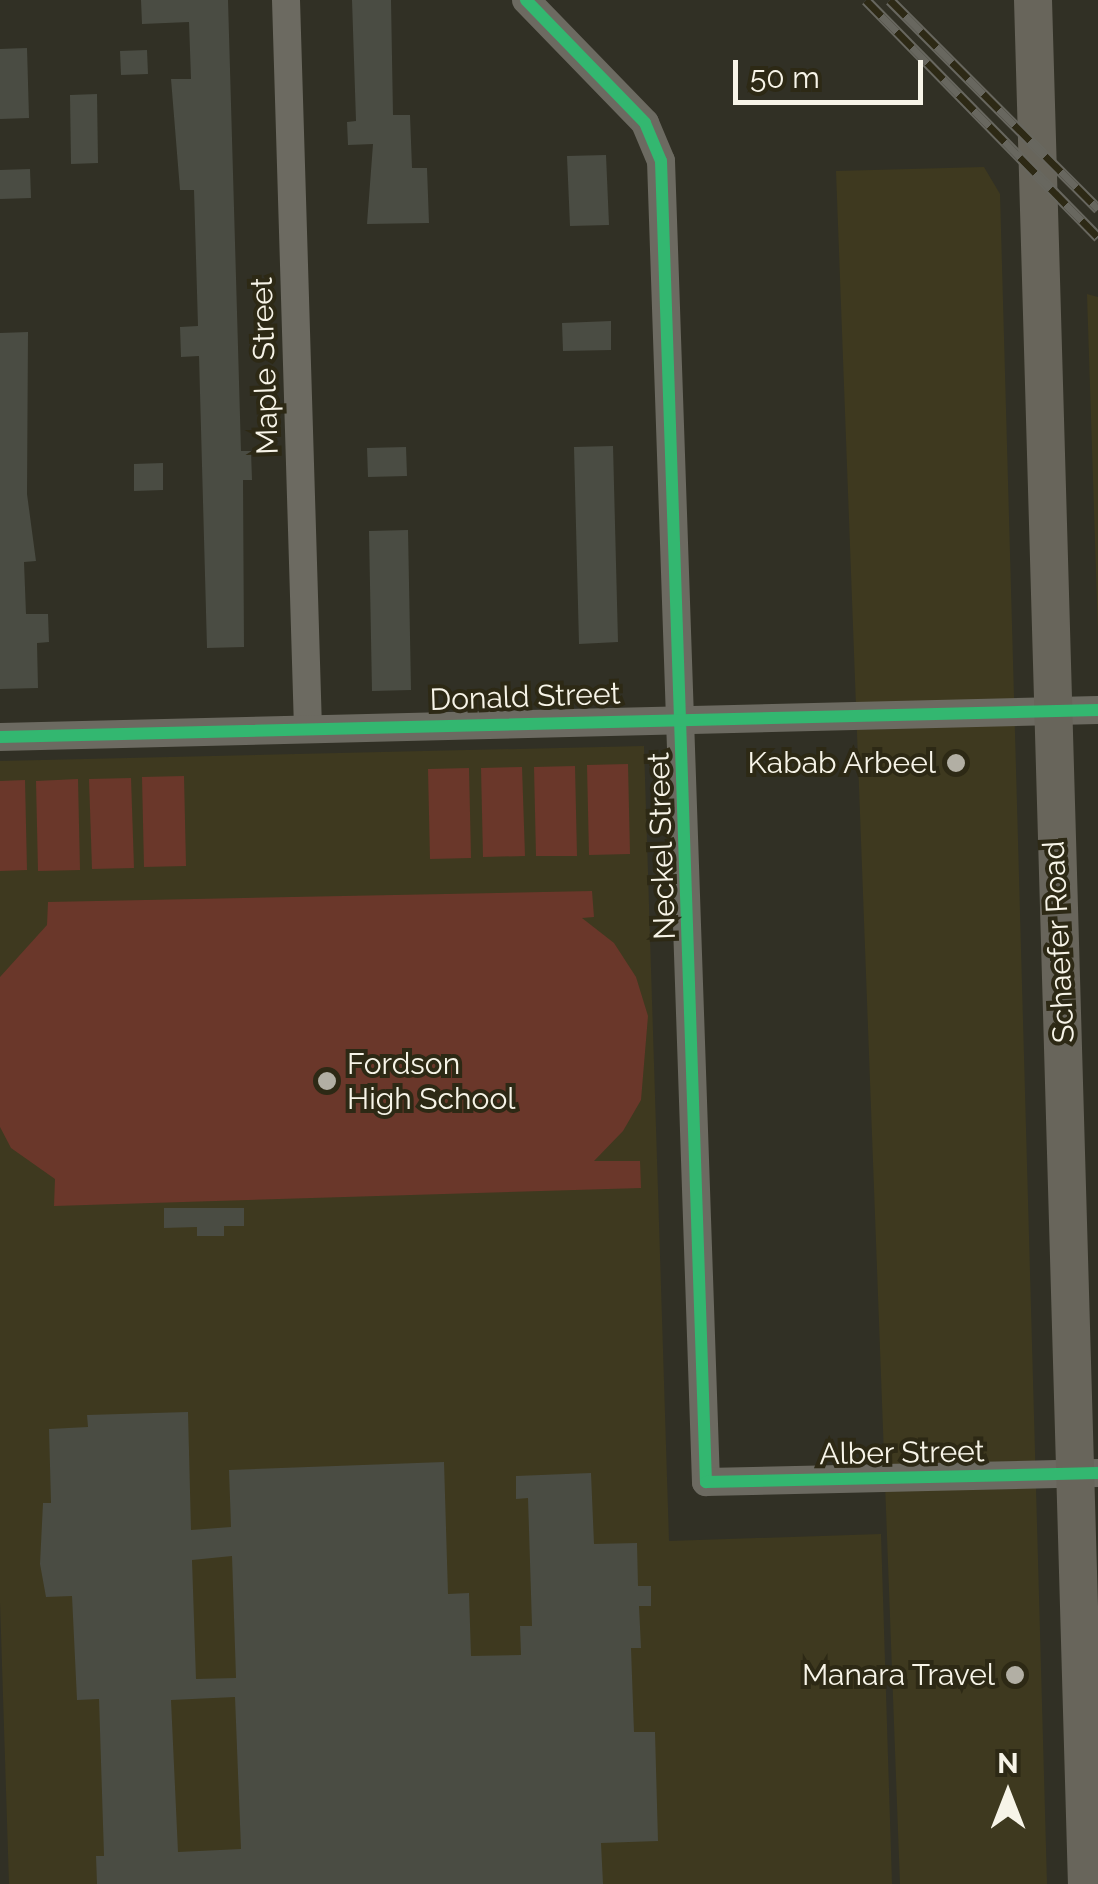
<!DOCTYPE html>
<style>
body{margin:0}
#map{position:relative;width:1098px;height:1884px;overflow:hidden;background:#313025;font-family:Raleway,sans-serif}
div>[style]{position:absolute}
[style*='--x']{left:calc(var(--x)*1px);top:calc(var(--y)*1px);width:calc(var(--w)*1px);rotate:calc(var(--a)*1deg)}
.built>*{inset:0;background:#3e391f}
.green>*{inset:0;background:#6a372a}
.building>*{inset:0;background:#4a4c43}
.street>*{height:28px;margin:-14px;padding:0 14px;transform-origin:14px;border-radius:14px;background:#6c6a61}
.secondary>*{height:38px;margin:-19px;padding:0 19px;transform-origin:19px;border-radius:19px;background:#68655b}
.rail>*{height:11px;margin-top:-5.5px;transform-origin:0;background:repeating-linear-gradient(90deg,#2d2915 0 22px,#68675f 0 44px);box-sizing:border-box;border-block:2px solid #68675f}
.cycleway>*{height:12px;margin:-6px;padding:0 6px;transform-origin:6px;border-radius:6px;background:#33b770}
.dots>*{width:28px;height:28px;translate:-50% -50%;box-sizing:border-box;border:5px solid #2d2915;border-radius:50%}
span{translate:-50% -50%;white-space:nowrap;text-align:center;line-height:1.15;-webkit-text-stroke:8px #2d2915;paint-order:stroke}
.street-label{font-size:30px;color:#f7f4e8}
.poi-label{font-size:30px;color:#f7f4e8}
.right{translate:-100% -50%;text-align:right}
.left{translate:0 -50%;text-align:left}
.north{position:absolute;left:958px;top:1744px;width:100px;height:100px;-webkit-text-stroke:8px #2d2915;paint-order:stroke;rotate:0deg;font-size:28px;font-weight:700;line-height:40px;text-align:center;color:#f7f4e8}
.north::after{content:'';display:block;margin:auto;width:35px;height:45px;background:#f7f4e8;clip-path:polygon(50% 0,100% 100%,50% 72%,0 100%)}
.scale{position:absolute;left:733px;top:60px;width:190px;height:45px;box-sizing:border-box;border:5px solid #f7f4e8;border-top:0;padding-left:12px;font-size:30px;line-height:35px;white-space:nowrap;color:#f7f4e8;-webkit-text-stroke:8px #2d2915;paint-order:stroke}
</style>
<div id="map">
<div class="built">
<i style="clip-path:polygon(984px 167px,1000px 194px,1047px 1884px,900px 1884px,836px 171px)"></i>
<i style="clip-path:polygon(1087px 294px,1098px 297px,1098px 633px)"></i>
<i style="clip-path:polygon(644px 746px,669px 1541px,881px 1534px,892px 1884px,9px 1884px,0 1602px,0 761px)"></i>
</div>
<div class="green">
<i style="clip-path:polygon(628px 764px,630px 854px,589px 855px,587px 765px)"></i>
<i style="clip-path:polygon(575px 766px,577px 856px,536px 856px,534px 767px)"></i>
<i style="clip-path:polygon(522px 767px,525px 856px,483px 857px,481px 768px)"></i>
<i style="clip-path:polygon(469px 768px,471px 858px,430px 859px,428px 769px)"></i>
<i style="clip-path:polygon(184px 776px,186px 866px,144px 867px,142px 777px)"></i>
<i style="clip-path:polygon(131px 778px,134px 868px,92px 869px,89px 779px)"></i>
<i style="clip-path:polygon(78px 779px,80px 870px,38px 871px,36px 781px)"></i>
<i style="clip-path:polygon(25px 780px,27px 870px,0 871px,0 781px)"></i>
<i style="clip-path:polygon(592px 891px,594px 917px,582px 918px,614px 943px,636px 977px,648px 1016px,641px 1100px,623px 1131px,594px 1161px,640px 1161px,641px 1188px,54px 1206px,55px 1179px,11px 1148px,0 1127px,0 977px,47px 925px,48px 902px)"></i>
</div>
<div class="building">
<i style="clip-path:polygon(141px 0,228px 0,241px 451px,251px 451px,252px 480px,243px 480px,244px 647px,207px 648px,199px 356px,181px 357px,180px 327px,198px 326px,194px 190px,180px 190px,171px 79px,191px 79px,189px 22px,142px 24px)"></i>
<i style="clip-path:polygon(352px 0,391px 0,393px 115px,410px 115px,412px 168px,427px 168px,429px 223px,367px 224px,373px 144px,348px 145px,347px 122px,356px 121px)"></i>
<i style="clip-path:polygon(27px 48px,29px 118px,0 119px,0 49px)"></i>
<i style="clip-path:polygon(147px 50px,148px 74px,121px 75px,120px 51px)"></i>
<i style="clip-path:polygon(97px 94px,98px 163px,71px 164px,70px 95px)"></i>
<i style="clip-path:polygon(606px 155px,609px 225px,570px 226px,567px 156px)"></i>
<i style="clip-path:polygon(30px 169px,31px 198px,0 199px,0 170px)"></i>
<i style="clip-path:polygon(611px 321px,611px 350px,563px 351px,562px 323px)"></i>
<i style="clip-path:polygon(28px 332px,27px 494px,36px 561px,24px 562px,26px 614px,48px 614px,49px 642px,37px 643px,38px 688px,0 689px,0 333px)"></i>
<i style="clip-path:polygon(613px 446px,618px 642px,579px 644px,574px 447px)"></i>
<i style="clip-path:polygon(406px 447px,407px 476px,368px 477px,367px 448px)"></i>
<i style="clip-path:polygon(163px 463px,163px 490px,134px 491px,134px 464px)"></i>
<i style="clip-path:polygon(408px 530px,411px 690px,372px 691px,369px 531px)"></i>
<i style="clip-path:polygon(164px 1208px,244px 1208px,244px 1226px,224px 1226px,224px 1236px,197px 1236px,197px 1227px,164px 1228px)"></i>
<i style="clip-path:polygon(evenodd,188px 1412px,191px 1530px,231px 1527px,229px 1470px,444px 1462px,448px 1594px,469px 1593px,471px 1656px,521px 1655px,520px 1626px,532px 1626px,528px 1498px,516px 1499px,516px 1476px,591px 1473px,594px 1544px,637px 1543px,638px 1586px,651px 1586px,651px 1606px,639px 1606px,641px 1648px,631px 1648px,634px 1732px,655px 1732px,658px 1841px,601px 1843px,603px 1884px,97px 1884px,96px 1856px,104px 1856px,99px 1699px,77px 1700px,72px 1596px,46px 1597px,40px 1564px,43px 1503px,51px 1503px,49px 1429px,88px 1427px,87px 1415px,188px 1412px,232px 1556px,236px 1678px,196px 1679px,192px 1560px,232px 1556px,188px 1412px,235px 1697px,241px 1849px,178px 1852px,171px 1700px,235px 1697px)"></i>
</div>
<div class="street">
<i style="--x:286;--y:0;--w:729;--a:88.27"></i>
<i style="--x:526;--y:0;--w:171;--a:45.9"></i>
<i style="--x:645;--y:123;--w:41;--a:67.2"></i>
<i style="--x:661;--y:161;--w:1322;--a:88.05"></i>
<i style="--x:706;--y:1482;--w:392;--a:-1.3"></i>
<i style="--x:0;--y:737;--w:1098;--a:-1.41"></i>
</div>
<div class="secondary">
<i style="--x:1033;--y:0;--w:1885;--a:88.36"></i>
</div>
<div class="rail">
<i style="--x:866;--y:0;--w:332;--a:45.6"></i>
<i style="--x:890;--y:0;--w:295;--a:45.1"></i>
</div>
<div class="cycleway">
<i style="--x:526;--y:0;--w:171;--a:45.9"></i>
<i style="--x:645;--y:123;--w:41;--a:67.2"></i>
<i style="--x:661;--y:161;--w:1322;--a:88.05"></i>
<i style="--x:706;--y:1482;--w:392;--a:-1.3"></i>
<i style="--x:0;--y:737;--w:1098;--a:-1.41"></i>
</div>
<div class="dots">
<i style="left:956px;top:763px;background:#b2afa4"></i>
<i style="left:327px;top:1081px;background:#b2afa4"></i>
<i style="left:1015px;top:1675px;background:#b2afa4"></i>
</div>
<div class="street-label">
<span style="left:265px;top:366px;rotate:-92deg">Maple Street</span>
<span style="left:525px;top:697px;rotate:-2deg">Donald Street</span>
<span style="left:662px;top:846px;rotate:-92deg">Neckel Street</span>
<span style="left:1059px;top:942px;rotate:-93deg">Schaefer Road</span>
<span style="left:902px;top:1453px;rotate:-1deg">Alber Street</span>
</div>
<div class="poi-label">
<span class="right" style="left:936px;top:763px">Kabab Arbeel</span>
<span class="left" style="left:347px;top:1081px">Fordson<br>High School</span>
<span class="right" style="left:995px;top:1675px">Manara Travel</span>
</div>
<div class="north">N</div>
<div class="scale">50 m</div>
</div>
